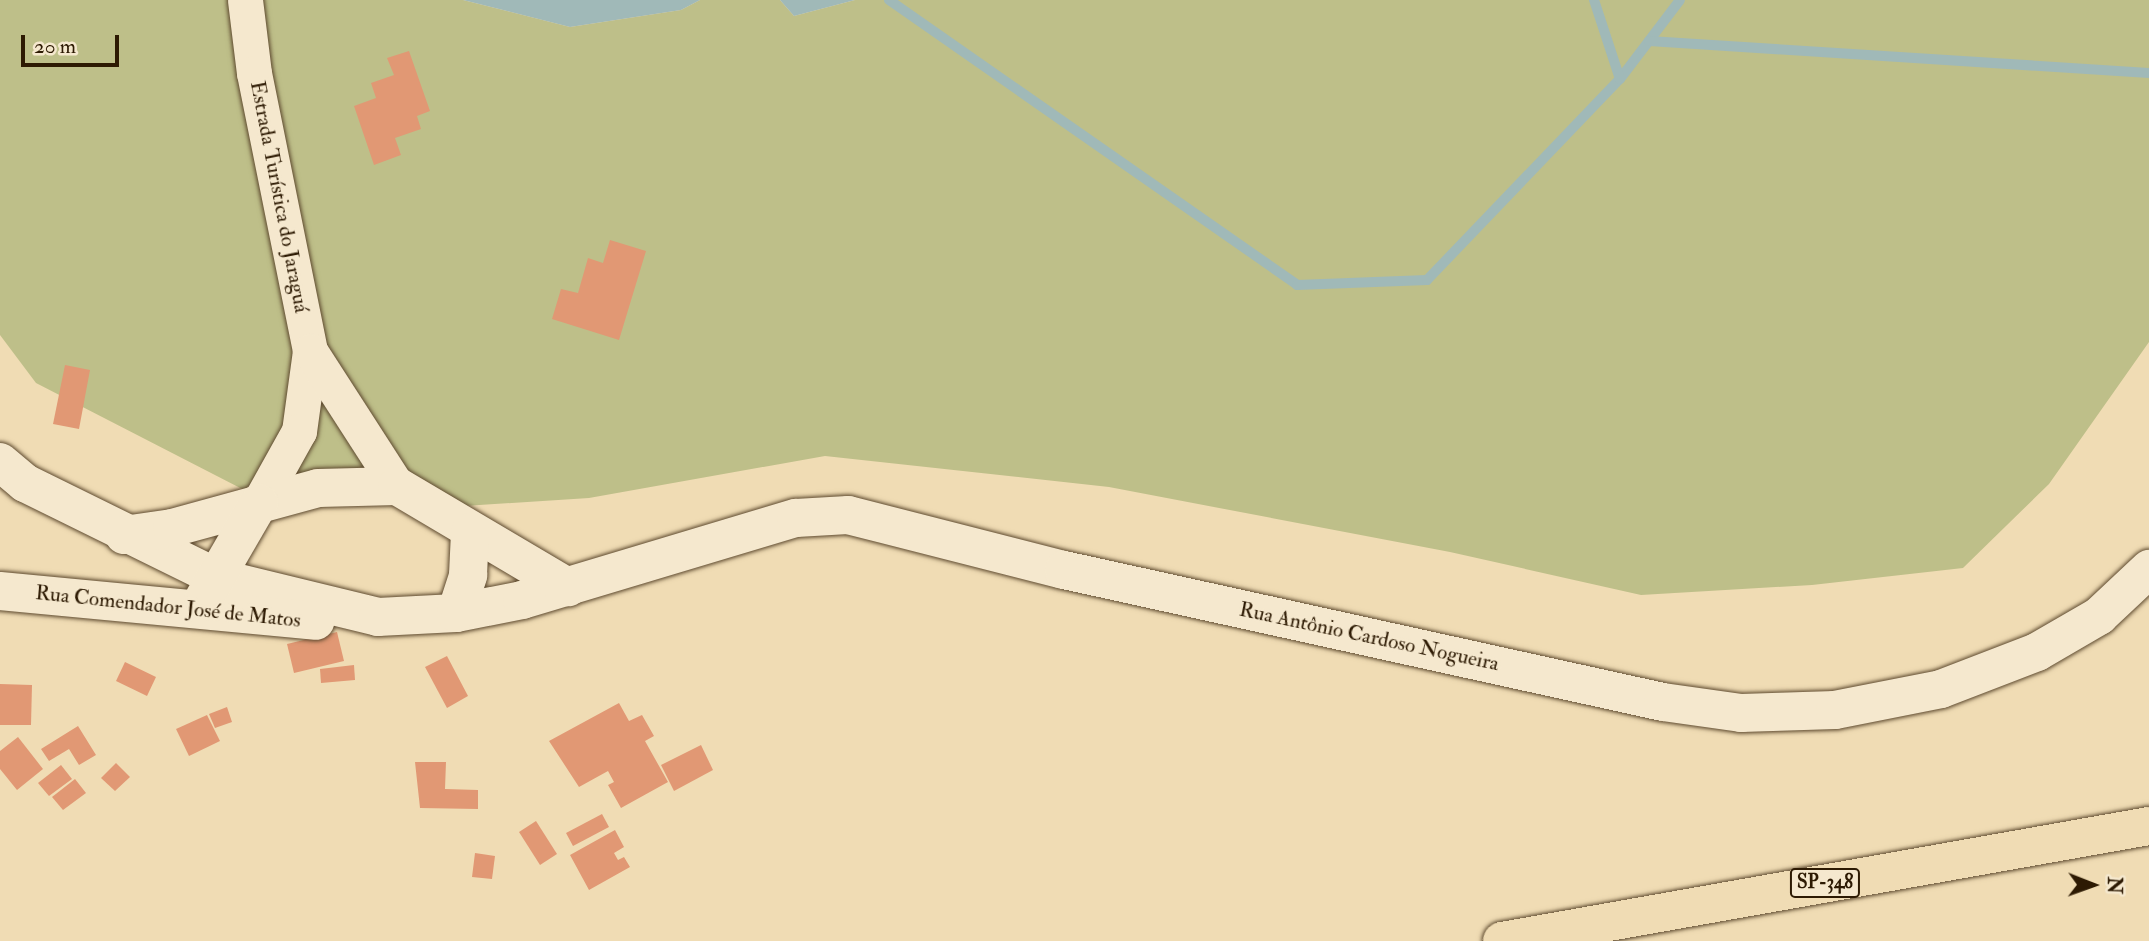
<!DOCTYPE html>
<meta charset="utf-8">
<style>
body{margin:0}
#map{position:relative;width:2149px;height:941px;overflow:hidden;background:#f0dcb4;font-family:"IM FELL Double Pica",serif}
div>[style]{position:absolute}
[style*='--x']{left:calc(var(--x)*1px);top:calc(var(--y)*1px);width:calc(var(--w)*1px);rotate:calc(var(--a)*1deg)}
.green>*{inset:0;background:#bebf89}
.water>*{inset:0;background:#a0b9b8}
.stream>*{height:10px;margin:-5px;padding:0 5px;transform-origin:5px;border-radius:5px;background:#a0b9b8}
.building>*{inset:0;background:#e19874}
.roads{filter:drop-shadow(0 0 2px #5e4a2f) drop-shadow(0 0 2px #5e4a2f)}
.street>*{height:35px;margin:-17.5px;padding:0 17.5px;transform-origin:17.5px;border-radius:17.5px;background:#f5e8ce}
.secondary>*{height:38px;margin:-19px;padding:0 19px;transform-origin:19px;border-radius:19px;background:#f5e8ce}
.highway>*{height:38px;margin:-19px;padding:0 19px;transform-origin:19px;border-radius:19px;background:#f0dcb4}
span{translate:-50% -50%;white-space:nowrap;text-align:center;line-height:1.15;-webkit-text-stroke:5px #f5e8ce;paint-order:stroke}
.shield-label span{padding:2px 5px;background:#f5e8ce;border:2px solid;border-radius:5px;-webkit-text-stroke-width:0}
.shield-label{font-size:19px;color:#2d1a03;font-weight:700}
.street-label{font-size:21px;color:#2d1a03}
.north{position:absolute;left:2058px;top:850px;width:70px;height:70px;-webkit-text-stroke:5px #f5e8ce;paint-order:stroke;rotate:91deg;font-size:19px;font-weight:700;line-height:28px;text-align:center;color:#2d1a03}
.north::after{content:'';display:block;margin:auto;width:24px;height:32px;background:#2d1a03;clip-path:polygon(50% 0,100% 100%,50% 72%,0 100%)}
.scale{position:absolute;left:21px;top:35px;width:98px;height:32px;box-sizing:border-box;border:4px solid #2d1a03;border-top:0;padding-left:9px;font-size:21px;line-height:24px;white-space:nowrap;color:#2d1a03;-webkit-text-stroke:5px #f5e8ce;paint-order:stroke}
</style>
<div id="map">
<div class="green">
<i style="clip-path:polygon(0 0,463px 0,570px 27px,681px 10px,700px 0,780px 0,794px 16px,855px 0,2149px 0,2149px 342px,2049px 484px,1963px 568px,1812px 585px,1641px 595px,1450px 552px,1109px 487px,825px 456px,589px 498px,433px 508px,248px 492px,36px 383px,0 335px)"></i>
</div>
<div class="water">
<i style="clip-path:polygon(463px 0,700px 0,681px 10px,570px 27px)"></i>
<i style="clip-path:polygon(780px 0,855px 0,794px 16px)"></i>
</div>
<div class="stream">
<i style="--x:889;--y:0;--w:498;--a:34.9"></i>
<i style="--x:1297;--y:285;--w:130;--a:-2.2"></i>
<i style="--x:1427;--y:280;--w:279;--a:-46.2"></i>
<i style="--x:1620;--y:79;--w:99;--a:-52.8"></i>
<i style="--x:1594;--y:0;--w:83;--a:71.8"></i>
<i style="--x:1649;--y:41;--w:501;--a:3.66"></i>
</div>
<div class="building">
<i style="clip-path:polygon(409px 51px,430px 111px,417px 116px,421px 129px,395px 138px,401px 155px,374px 165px,354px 106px,376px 98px,371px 83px,394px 75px,387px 58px)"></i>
<i style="clip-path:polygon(610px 240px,646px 251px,619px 340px,552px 319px,561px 289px,578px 293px,588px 258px,603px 263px)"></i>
<i style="clip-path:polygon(65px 365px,90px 370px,79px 429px,53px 424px)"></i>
<i style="clip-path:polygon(337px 632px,344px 661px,294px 673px,287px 644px)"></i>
<i style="clip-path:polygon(447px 656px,468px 696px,447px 708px,425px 667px)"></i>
<i style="clip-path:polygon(125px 662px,156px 677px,147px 696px,116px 681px)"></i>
<i style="clip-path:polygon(354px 665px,355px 680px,321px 683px,320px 669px)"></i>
<i style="clip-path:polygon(0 684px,32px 685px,31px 725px,0 725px)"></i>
<i style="clip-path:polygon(619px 703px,629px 721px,642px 715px,654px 736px,645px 741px,668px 782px,621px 808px,608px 785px,614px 782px,608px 771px,579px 787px,549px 741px)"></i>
<i style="clip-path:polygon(227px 707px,232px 722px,215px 728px,209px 714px)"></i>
<i style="clip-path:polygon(207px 715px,220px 741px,189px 756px,176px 729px)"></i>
<i style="clip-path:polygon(78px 726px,96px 755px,79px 765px,69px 749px,49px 761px,41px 749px)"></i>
<i style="clip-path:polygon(18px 737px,43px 769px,17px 790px,0 769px,0 751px)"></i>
<i style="clip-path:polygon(701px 745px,713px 770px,674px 791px,661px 765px)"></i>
<i style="clip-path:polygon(415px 762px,446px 762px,445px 789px,478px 790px,478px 809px,420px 808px)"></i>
<i style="clip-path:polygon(116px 763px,130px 777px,115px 791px,101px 778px)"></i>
<i style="clip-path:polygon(61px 765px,72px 779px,49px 796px,38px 783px)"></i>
<i style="clip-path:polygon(75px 779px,86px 793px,63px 810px,52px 797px)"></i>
<i style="clip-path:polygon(602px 814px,609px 827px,573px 846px,566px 833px)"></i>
<i style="clip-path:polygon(536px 821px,557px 854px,540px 865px,519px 832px)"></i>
<i style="clip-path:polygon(615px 830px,624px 847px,614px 853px,618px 860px,624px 857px,630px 867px,589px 890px,570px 855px)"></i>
<i style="clip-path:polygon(475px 853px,495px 856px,492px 879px,472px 877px)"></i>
</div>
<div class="roads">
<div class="street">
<i style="--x:245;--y:0;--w:74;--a:83"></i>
<i style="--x:254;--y:73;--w:284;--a:78.6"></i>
<i style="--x:310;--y:351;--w:81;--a:97.8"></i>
<i style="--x:299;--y:431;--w:82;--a:119.1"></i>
<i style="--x:310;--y:351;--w:161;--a:57.2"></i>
</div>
<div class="secondary">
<i style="--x:0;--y:462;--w:33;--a:40"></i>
<i style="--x:25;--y:483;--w:215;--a:26.2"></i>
<i style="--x:218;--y:578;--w:165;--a:13.7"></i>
<i style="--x:378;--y:617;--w:78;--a:-2.9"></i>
<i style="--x:456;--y:613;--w:67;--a:-11.1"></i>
<i style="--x:522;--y:600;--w:286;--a:-16.7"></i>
<i style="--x:796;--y:518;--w:52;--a:-3.3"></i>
<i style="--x:848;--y:515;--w:223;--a:14.3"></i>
<i style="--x:1064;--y:570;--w:613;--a:12.43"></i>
<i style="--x:1663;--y:702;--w:79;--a:8"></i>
<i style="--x:1741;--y:713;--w:94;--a:-1.8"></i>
<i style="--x:1835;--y:710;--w:108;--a:-11.2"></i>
<i style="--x:1941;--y:689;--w:103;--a:-21.1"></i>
<i style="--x:2037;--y:652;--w:72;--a:-30.1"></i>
<i style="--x:2099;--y:616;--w:69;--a:-43.2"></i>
<i style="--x:124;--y:535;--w:49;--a:-8.3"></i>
<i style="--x:172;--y:528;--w:151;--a:-15.3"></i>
<i style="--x:318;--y:488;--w:79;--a:-1.5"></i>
<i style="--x:397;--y:486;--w:199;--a:30.6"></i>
<i style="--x:0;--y:591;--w:317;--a:5.4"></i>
<i style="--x:204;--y:598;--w:110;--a:-59.9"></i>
<i style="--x:456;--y:613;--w:40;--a:-72"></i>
<i style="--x:468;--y:575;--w:43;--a:-87.3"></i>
</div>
<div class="highway">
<i style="--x:1502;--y:941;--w:657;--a:-10.08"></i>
</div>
</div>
<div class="shield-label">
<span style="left:1825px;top:883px">SP-348</span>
</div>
<div class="street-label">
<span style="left:279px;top:197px;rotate:79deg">Estrada Turística do Jaraguá</span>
<span style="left:168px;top:607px;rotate:6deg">Rua Comendador José de Matos</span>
<span style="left:1369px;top:637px;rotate:12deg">Rua Antônio Cardoso Nogueira</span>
</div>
<div class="north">N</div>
<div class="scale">20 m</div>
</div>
